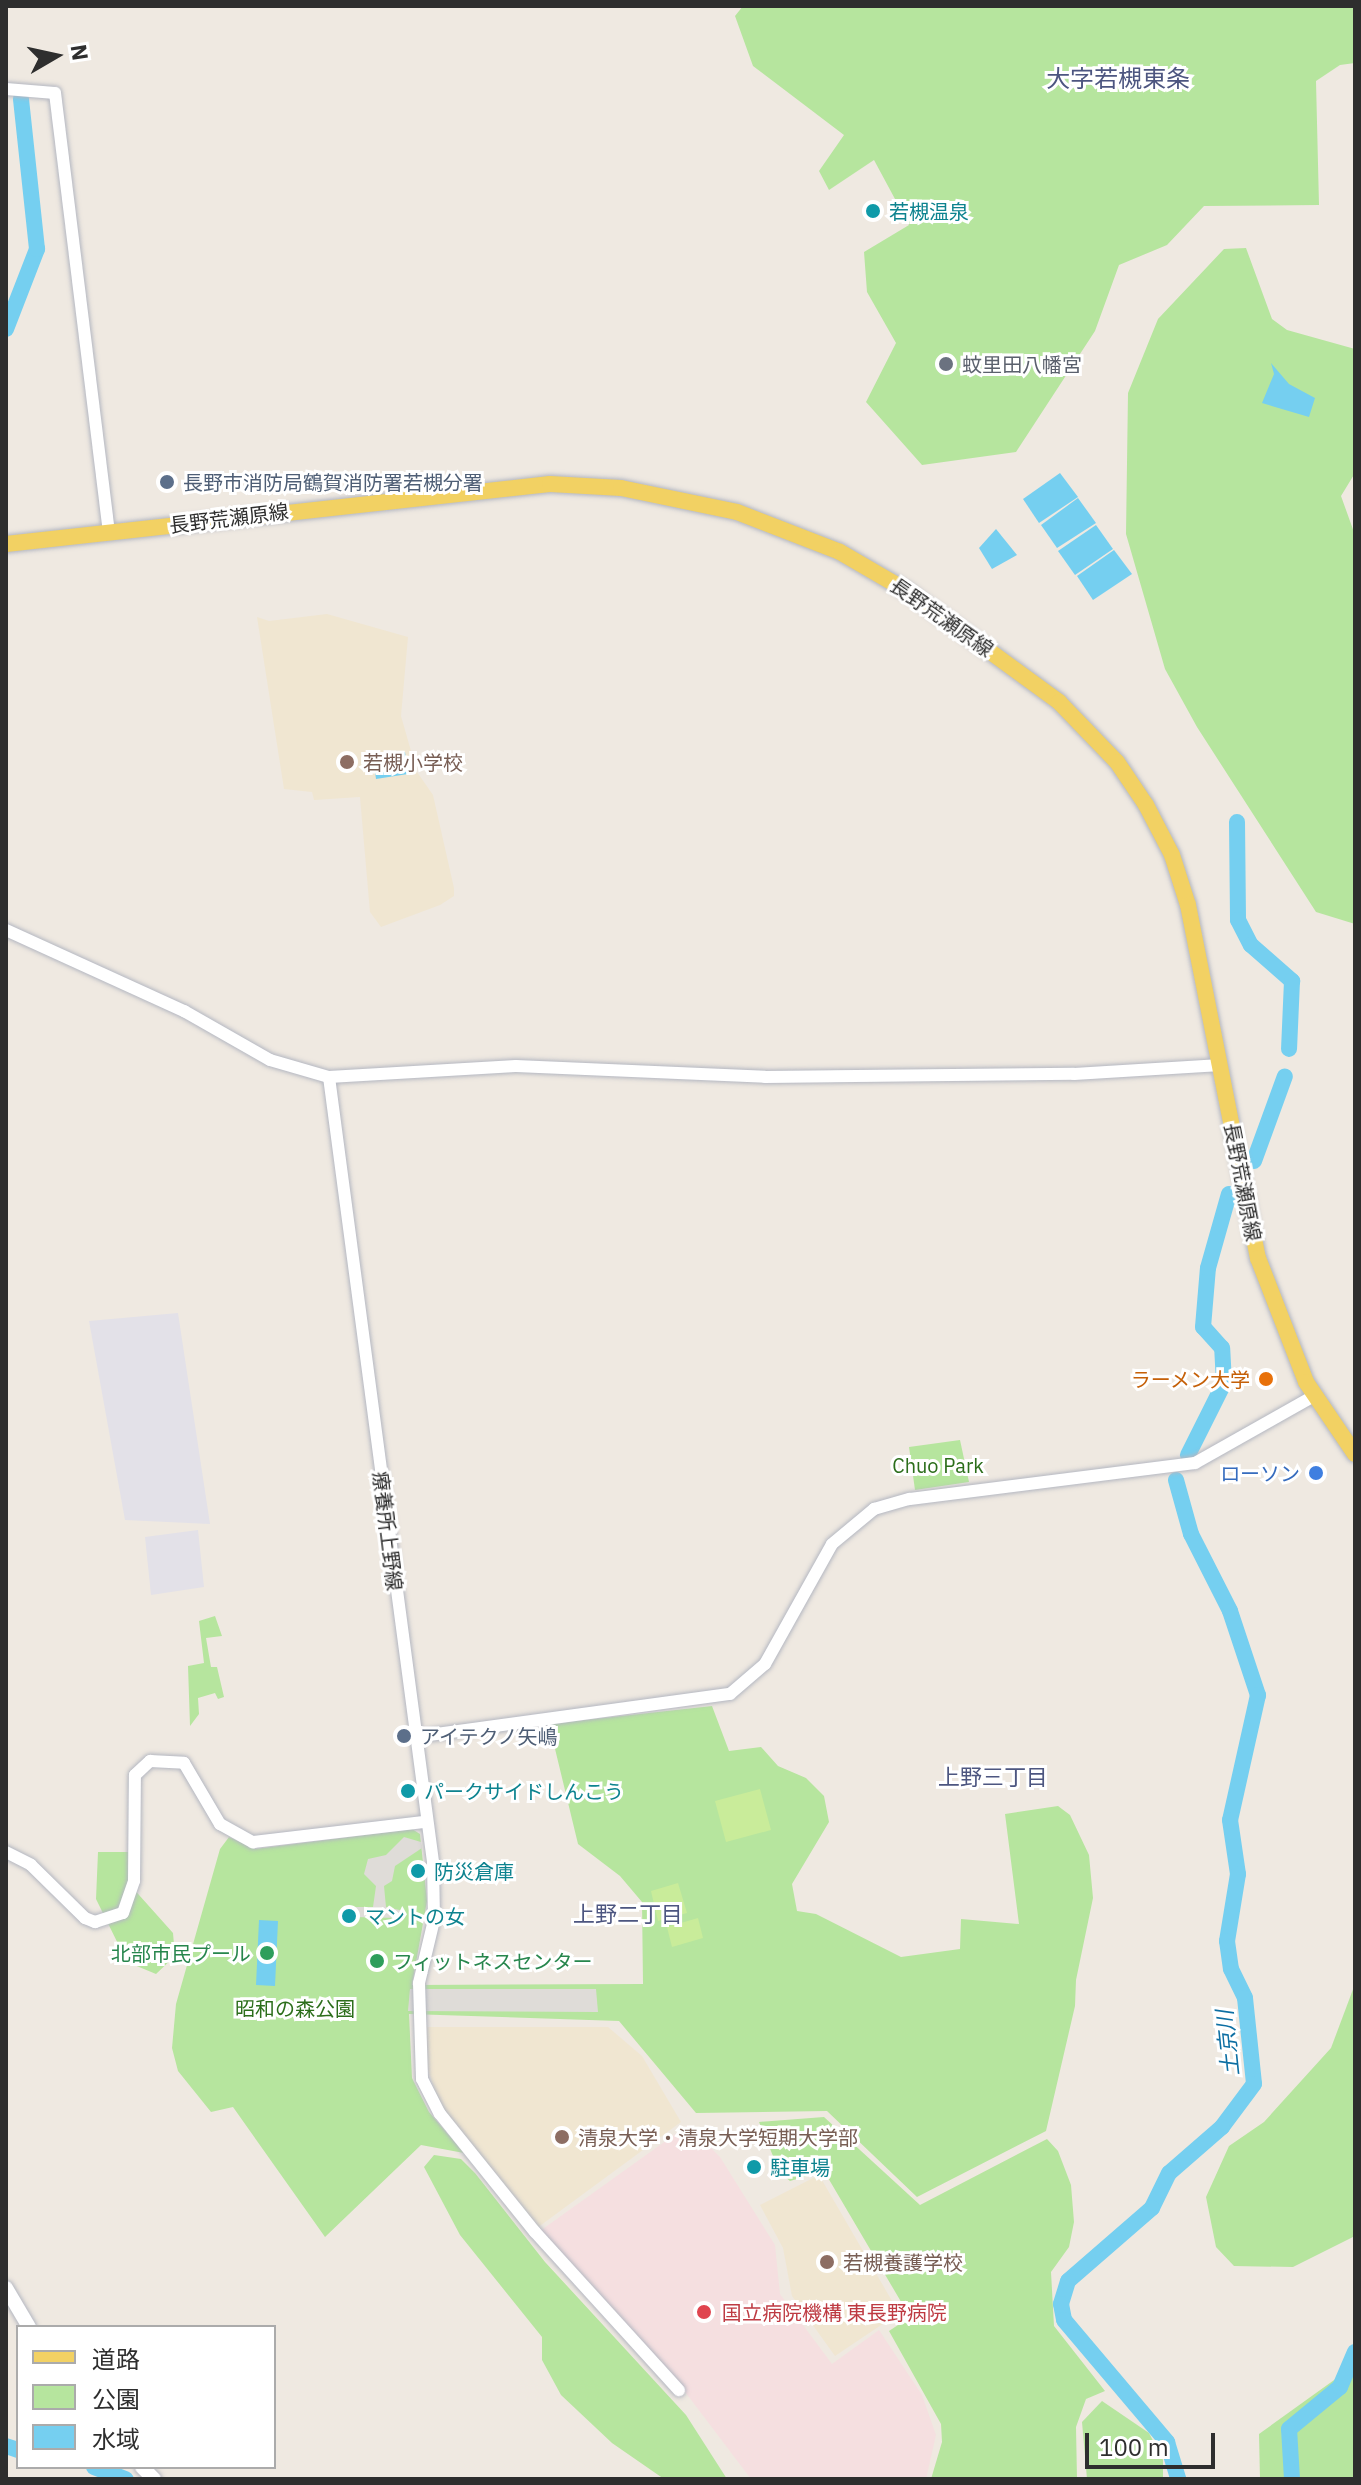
<!DOCTYPE html>
<meta charset="utf-8">
<style>
body{margin:0}
#map{position:relative;width:1361px;height:2485px;overflow:hidden;background:#efe9e1;font-family:"IBM Plex Sans","Noto Sans JP",sans-serif}
div>[style]{position:absolute}
[style*='--x']{left:calc(var(--x)*1px);top:calc(var(--y)*1px);width:calc(var(--w)*1px);rotate:calc(var(--a)*1deg)}
.industrial>*{inset:0;background:#e3e1e8}
.education>*{inset:0;background:#f0e6d1}
.medical>*{inset:0;background:#f5dfe0}
.green>*{inset:0;background:#b6e59e}
.pitch>*{inset:0;background:#c9ec9a}
.plaza>*{inset:0;background:#dfdcd8}
.water>*{inset:0;background:#75cff0}
.river>*{height:16px;margin:-8px;padding:0 8px;transform-origin:8px;border-radius:8px;background:#75cff0}
.roads{filter:drop-shadow(0 0 2px #b4b7c1) drop-shadow(0 0 2px #b4b7c1)}
.tertiary>*{height:12px;margin:-6px;padding:0 6px;transform-origin:6px;border-radius:6px;background:#fff}
.secondary>*{height:14px;margin:-7px;padding:0 7px;transform-origin:7px;border-radius:7px;background:#fff}
.primary>*{height:16px;margin:-8px;padding:0 8px;transform-origin:8px;border-radius:8px;background:#f2d163}
.dots>*{width:22px;height:22px;translate:-50% -50%;box-sizing:border-box;border:4px solid #fff;border-radius:50%}
span{translate:-50% -50%;white-space:nowrap;text-align:center;line-height:1.15;-webkit-text-stroke:6px #fff;paint-order:stroke}
.culture-label{font-size:20px;color:#0d838f}
.left{translate:0 -50%;text-align:left}
.worship-label{font-size:20px;color:#5b616d}
.service-label{font-size:20px;color:#4e5e75}
.street-label{font-size:20px;color:#2e2e2e}
.education-label{font-size:20px;color:#785e54}
.food-label{font-size:20px;color:#c56008}
.right{translate:-100% -50%;text-align:right}
.park-label{font-size:20px;color:#2c6e1b}
.shop-label{font-size:20px;color:#366cbe}
.leisure-label{font-size:20px;color:#27864d}
.health-label{font-size:20px;color:#be3a42}
.neighbourhood-label{font-size:22px;color:#4d5680}
.water-label{font-size:22px;color:#0d6fa3;font-style:italic}
.quarter-label{font-size:24px;color:#4d5680}
.frame{position:absolute;inset:0;border:8px solid #2e2e2e;pointer-events:none}
.legend{position:absolute;left:16px;top:2325px;width:260px;height:144px;box-sizing:border-box;background:#fff;border:2px solid #ababab;margin:0;padding:10px 14px;list-style:none;font-size:24px;color:#2e2e2e}
.legend li{display:flex;align-items:center;gap:16px;height:40px}
.legend b{width:40px;border:2px solid #ababab}
.north{position:absolute;left:16px;top:16px;width:80px;height:80px;-webkit-text-stroke:6px #fff;paint-order:stroke;rotate:81deg;font-size:22px;font-weight:700;line-height:32px;text-align:center;color:#2e2e2e}
.north::after{content:'';display:block;margin:auto;width:28px;height:36px;background:#2e2e2e;clip-path:polygon(50% 0,100% 100%,50% 72%,0 100%)}
.scale{position:absolute;left:1085px;top:2433px;width:130px;height:36px;box-sizing:border-box;border:4px solid #2e2e2e;border-top:0;padding-left:10px;font-size:24px;line-height:28px;white-space:nowrap;color:#2e2e2e;-webkit-text-stroke:6px #fff;paint-order:stroke}
</style>
<div id="map">
<div class="industrial">
<i style="clip-path:polygon(178px 1313px,210px 1524px,125px 1520px,89px 1321px)"></i>
<i style="clip-path:polygon(198px 1530px,204px 1587px,151px 1595px,145px 1537px)"></i>
</div>
<div class="education">
<i style="clip-path:polygon(327px 614px,408px 637px,401px 716px,417px 772px,433px 795px,454px 888px,454px 896px,440px 905px,381px 927px,370px 912px,360px 797px,314px 800px,312px 792px,284px 789px,257px 617px,269px 621px)"></i>
<i style="clip-path:polygon(424px 2027px,608px 2027px,642px 2056px,681px 2122px,537px 2228px,442px 2110px,424px 2059px)"></i>
<i style="clip-path:polygon(819px 2175px,899px 2313px,835px 2356px,792px 2296px,783px 2248px,760px 2205px)"></i>
</div>
<div class="medical">
<i style="clip-path:polygon(688px 2125px,720px 2157px,775px 2245px,780px 2294px,832px 2364px,879px 2330px,922px 2395px,936px 2435px,926px 2479px,751px 2479px,673px 2376px,540px 2231px)"></i>
</div>
<div class="green">
<i style="clip-path:polygon(743px 6px,1355px 6px,1355px 63px,1340px 65px,1316px 81px,1319px 205px,1204px 206px,1167px 245px,1119px 265px,1095px 331px,1016px 452px,922px 465px,866px 402px,896px 343px,867px 292px,864px 252px,909px 225px,874px 160px,829px 190px,819px 171px,844px 135px,753px 66px,735px 16px)"></i>
<i style="clip-path:polygon(1246px 248px,1272px 319px,1287px 330px,1355px 349px,1355px 473px,1341px 496px,1355px 535px,1355px 924px,1316px 912px,1197px 727px,1165px 669px,1126px 534px,1128px 393px,1158px 319px,1224px 249px)"></i>
<i style="clip-path:polygon(960px 1440px,969px 1482px,915px 1490px,909px 1447px)"></i>
<i style="clip-path:polygon(215px 1616px,222px 1636px,206px 1638px,211px 1667px,217px 1667px,224px 1697px,218px 1699px,215px 1693px,198px 1698px,199px 1714px,190px 1726px,188px 1666px,204px 1663px,199px 1621px)"></i>
<i style="clip-path:polygon(712px 1706px,729px 1751px,761px 1747px,778px 1766px,806px 1778px,824px 1796px,829px 1822px,792px 1884px,797px 1911px,816px 1914px,901px 1957px,960px 1949px,961px 1919px,1019px 1924px,1005px 1814px,1058px 1806px,1070px 1815px,1089px 1855px,1093px 1898px,1076px 1980px,1075px 2006px,1046px 2131px,917px 2197px,827px 2111px,696px 2113px,619px 2021px,409px 2014px,412px 2078px,429px 2112px,464px 2153px,421px 2145px,325px 2237px,233px 2107px,211px 2112px,178px 2071px,172px 2048px,176px 2004px,220px 1849px,229px 1837px,255px 1849px,412px 1829px,420px 1834px,427px 1901px,412px 1985px,643px 1984px,642px 1902px,620px 1876px,578px 1844px,549px 1724px)"></i>
<i style="clip-path:polygon(98px 1852px,130px 1852px,131px 1886px,173px 1933px,175px 1956px,156px 1974px,127px 1962px,96px 1899px)"></i>
<i style="clip-path:polygon(1355px 1984px,1355px 2236px,1293px 2267px,1234px 2266px,1216px 2247px,1206px 2197px,1229px 2146px,1264px 2122px,1331px 2048px)"></i>
<i style="clip-path:polygon(824px 2117px,920px 2205px,1047px 2139px,1058px 2151px,1071px 2185px,1074px 2222px,1069px 2247px,1051px 2272px,1054px 2326px,1105px 2391px,1086px 2399px,1076px 2427px,1077px 2479px,931px 2479px,942px 2442px,941px 2424px,889px 2331px,910px 2317px,824px 2171px,790px 2181px,780px 2173px,759px 2122px)"></i>
<i style="clip-path:polygon(434px 2155px,461px 2159px,475px 2173px,545px 2262px,686px 2415px,727px 2479px,664px 2479px,612px 2443px,561px 2395px,542px 2360px,542px 2337px,460px 2235px,424px 2167px)"></i>
<i style="clip-path:polygon(1355px 2365px,1355px 2479px,1260px 2479px,1259px 2434px)"></i>
<i style="clip-path:polygon(1102px 2401px,1149px 2433px,1163px 2460px,1163px 2479px,1087px 2479px,1082px 2422px)"></i>
</div>
<div class="pitch">
<i style="clip-path:polygon(760px 1789px,771px 1830px,726px 1842px,715px 1801px)"></i>
<i style="clip-path:polygon(678px 1883px,687px 1913px,658px 1921px,651px 1891px)"></i>
<i style="clip-path:polygon(698px 1918px,703px 1938px,672px 1947px,667px 1927px)"></i>
</div>
<div class="plaza">
<i style="clip-path:polygon(404px 1837px,421px 1842px,422px 1848px,395px 1866px,392px 1881px,384px 1886px,386px 1907px,404px 1911px,399px 1918px,353px 1917px,355px 1907px,373px 1907px,376px 1886px,364px 1874px,368px 1859px,386px 1855px)"></i>
<i style="clip-path:polygon(410px 1989px,596px 1989px,598px 2012px,408px 2011px)"></i>
</div>
<div class="water">
<i style="clip-path:polygon(1271px 363px,1289px 384px,1315px 398px,1309px 417px,1262px 403px,1274px 374px)"></i>
<i style="clip-path:polygon(1060px 473px,1078px 497px,1039px 523px,1023px 499px)"></i>
<i style="clip-path:polygon(1078px 498px,1096px 523px,1057px 548px,1041px 525px)"></i>
<i style="clip-path:polygon(1096px 525px,1113px 549px,1075px 575px,1058px 551px)"></i>
<i style="clip-path:polygon(996px 529px,1017px 555px,992px 569px,979px 548px)"></i>
<i style="clip-path:polygon(1114px 550px,1132px 574px,1093px 600px,1077px 576px)"></i>
<i style="clip-path:polygon(405px 752px,408px 774px,376px 779px,373px 757px)"></i>
<i style="clip-path:polygon(259px 1920px,278px 1921px,275px 1986px,256px 1985px)"></i>
</div>
<div class="river">
<i style="--x:6;--y:329;--w:86;--a:-68.8"></i>
<i style="--x:37;--y:249;--w:151;--a:-96.1"></i>
<i style="--x:1237;--y:822;--w:98;--a:89.4"></i>
<i style="--x:1238;--y:920;--w:28;--a:63"></i>
<i style="--x:1251;--y:945;--w:55;--a:41.3"></i>
<i style="--x:1292;--y:981;--w:68;--a:92.5"></i>
<i style="--x:1254;--y:1161;--w:90;--a:-70"></i>
<i style="--x:1188;--y:1455;--w:80;--a:-63.4"></i>
<i style="--x:1224;--y:1383;--w:35;--a:-93"></i>
<i style="--x:1222;--y:1348;--w:28;--a:-132"></i>
<i style="--x:1203;--y:1327;--w:59;--a:-85.2"></i>
<i style="--x:1208;--y:1268;--w:77;--a:-74.2"></i>
<i style="--x:1176;--y:1480;--w:56;--a:74.5"></i>
<i style="--x:1191;--y:1534;--w:86;--a:63.1"></i>
<i style="--x:1230;--y:1611;--w:89;--a:71.6"></i>
<i style="--x:1258;--y:1695;--w:128;--a:102.6"></i>
<i style="--x:1230;--y:1820;--w:55;--a:81.6"></i>
<i style="--x:1238;--y:1874;--w:68;--a:99.3"></i>
<i style="--x:1227;--y:1941;--w:28;--a:82"></i>
<i style="--x:1231;--y:1969;--w:32;--a:64"></i>
<i style="--x:1245;--y:1998;--w:86;--a:84"></i>
<i style="--x:1254;--y:2084;--w:54;--a:126.7"></i>
<i style="--x:1222;--y:2127;--w:70;--a:139"></i>
<i style="--x:1169;--y:2173;--w:39;--a:116"></i>
<i style="--x:1152;--y:2208;--w:111;--a:139"></i>
<i style="--x:1068;--y:2281;--w:24;--a:107"></i>
<i style="--x:1061;--y:2304;--w:16;--a:79"></i>
<i style="--x:1064;--y:2320;--w:160;--a:49.8"></i>
<i style="--x:1167;--y:2442;--w:39;--a:73"></i>
<i style="--x:6;--y:2446;--w:13;--a:18"></i>
<i style="--x:94;--y:2467;--w:34;--a:21"></i>
<i style="--x:1292;--y:2479;--w:50;--a:-93.4"></i>
<i style="--x:1289;--y:2429;--w:66;--a:-39.5"></i>
<i style="--x:1340;--y:2387;--w:38;--a:-67"></i>
</div>
<div class="roads">
<div class="tertiary">
<i style="--x:6;--y:89;--w:49;--a:4.7"></i>
<i style="--x:55;--y:93;--w:442;--a:83"></i>
<i style="--x:6;--y:930;--w:196;--a:24.5"></i>
<i style="--x:184;--y:1011;--w:99;--a:29.7"></i>
<i style="--x:270;--y:1060;--w:61;--a:16.1"></i>
<i style="--x:329;--y:1077;--w:187;--a:-3.4"></i>
<i style="--x:516;--y:1066;--w:249;--a:2.5"></i>
<i style="--x:765;--y:1077;--w:309;--a:-0.6"></i>
<i style="--x:1074;--y:1074;--w:147;--a:-3.5"></i>
<i style="--x:329;--y:1077;--w:792;--a:82.45"></i>
<i style="--x:433;--y:1862;--w:58;--a:89"></i>
<i style="--x:434;--y:1920;--w:65;--a:103.4"></i>
<i style="--x:419;--y:1983;--w:96;--a:88.2"></i>
<i style="--x:422;--y:2079;--w:39;--a:63"></i>
<i style="--x:440;--y:2114;--w:151;--a:51.2"></i>
<i style="--x:535;--y:2232;--w:214;--a:47.7"></i>
<i style="--x:415;--y:1737;--w:318;--a:-7.8"></i>
<i style="--x:730;--y:1694;--w:46;--a:-40.6"></i>
<i style="--x:765;--y:1664;--w:137;--a:-60.8"></i>
<i style="--x:832;--y:1544;--w:55;--a:-39.8"></i>
<i style="--x:874;--y:1509;--w:37;--a:-16"></i>
<i style="--x:910;--y:1499;--w:287;--a:-7.2"></i>
<i style="--x:1195;--y:1463;--w:137;--a:-29.4"></i>
<i style="--x:6;--y:1852;--w:28;--a:27"></i>
<i style="--x:31;--y:1865;--w:76;--a:44.5"></i>
<i style="--x:85;--y:1918;--w:11;--a:22"></i>
<i style="--x:95;--y:1922;--w:29;--a:-18"></i>
<i style="--x:123;--y:1913;--w:34;--a:-71"></i>
<i style="--x:134;--y:1881;--w:106;--a:-89.5"></i>
<i style="--x:135;--y:1775;--w:21;--a:-43"></i>
<i style="--x:150;--y:1761;--w:34;--a:3"></i>
<i style="--x:184;--y:1763;--w:71;--a:59.5"></i>
<i style="--x:220;--y:1824;--w:38;--a:29"></i>
<i style="--x:253;--y:1842;--w:172;--a:-6.7"></i>
</div>
<div class="secondary">
<i style="--x:6;--y:2288;--w:45;--a:59.5"></i>
<i style="--x:142;--y:2467;--w:17;--a:45"></i>
</div>
<div class="primary">
<i style="--x:6;--y:544;--w:547;--a:-6.29"></i>
<i style="--x:550;--y:484;--w:71;--a:3.2"></i>
<i style="--x:621;--y:488;--w:118;--a:11.7"></i>
<i style="--x:737;--y:512;--w:110;--a:21.2"></i>
<i style="--x:840;--y:552;--w:78;--a:30.2"></i>
<i style="--x:907;--y:591;--w:188;--a:36.1"></i>
<i style="--x:1059;--y:702;--w:83;--a:46"></i>
<i style="--x:1117;--y:762;--w:52;--a:56"></i>
<i style="--x:1146;--y:805;--w:56;--a:62.5"></i>
<i style="--x:1172;--y:855;--w:52;--a:72.3"></i>
<i style="--x:1188;--y:905;--w:360;--a:78.8"></i>
<i style="--x:1258;--y:1258;--w:133;--a:68.8"></i>
<i style="--x:1306;--y:1382;--w:87;--a:55.8"></i>
</div>
</div>
<div class="dots">
<i style="left:873px;top:211px;background:#0f9aa8"></i>
<i style="left:946px;top:364px;background:#6b7280"></i>
<i style="left:167px;top:482px;background:#5c6f8a"></i>
<i style="left:347px;top:762px;background:#8d6e63"></i>
<i style="left:1266px;top:1379px;background:#e8710a"></i>
<i style="left:1316px;top:1473px;background:#3f7fe0"></i>
<i style="left:404px;top:1736px;background:#5c6f8a"></i>
<i style="left:408px;top:1791px;background:#0f9aa8"></i>
<i style="left:418px;top:1871px;background:#0f9aa8"></i>
<i style="left:349px;top:1916px;background:#0f9aa8"></i>
<i style="left:267px;top:1953px;background:#2e9e5b"></i>
<i style="left:377px;top:1961px;background:#2e9e5b"></i>
<i style="left:562px;top:2137px;background:#8d6e63"></i>
<i style="left:754px;top:2167px;background:#0f9aa8"></i>
<i style="left:827px;top:2262px;background:#8d6e63"></i>
<i style="left:704px;top:2312px;background:#e0444e"></i>
</div>
<div class="culture-label">
<span class="left" style="left:889px;top:211px">若槻温泉</span>
<span class="left" style="left:424px;top:1791px">パークサイドしんこう</span>
<span class="left" style="left:434px;top:1871px">防災倉庫</span>
<span class="left" style="left:365px;top:1916px">マントの女</span>
<span class="left" style="left:770px;top:2167px">駐車場</span>
</div>
<div class="worship-label">
<span class="left" style="left:962px;top:364px">蚊里田八幡宮</span>
</div>
<div class="service-label">
<span class="left" style="left:183px;top:482px">長野市消防局鶴賀消防署若槻分署</span>
<span class="left" style="left:420px;top:1736px">アイテクノ矢嶋</span>
</div>
<div class="street-label">
<span style="left:229px;top:518px;rotate:-7deg">長野荒瀬原線</span>
<span style="left:942px;top:617px;rotate:35deg">長野荒瀬原線</span>
<span style="left:1243px;top:1182px;rotate:79deg">長野荒瀬原線</span>
<span style="left:388px;top:1531px;rotate:83deg">療養所上野線</span>
</div>
<div class="education-label">
<span class="left" style="left:363px;top:762px">若槻小学校</span>
<span class="left" style="left:578px;top:2137px">清泉大学・清泉大学短期大学部</span>
<span class="left" style="left:843px;top:2262px">若槻養護学校</span>
</div>
<div class="food-label">
<span class="right" style="left:1250px;top:1379px">ラーメン大学</span>
</div>
<div class="park-label">
<span style="left:938px;top:1465px">Chuo Park</span>
<span style="left:295px;top:2008px">昭和の森公園</span>
</div>
<div class="shop-label">
<span class="right" style="left:1300px;top:1473px">ローソン</span>
</div>
<div class="leisure-label">
<span class="right" style="left:251px;top:1953px">北部市民プール</span>
<span class="left" style="left:393px;top:1961px">フィットネスセンター</span>
</div>
<div class="health-label">
<span class="left" style="left:722px;top:2312px">国立病院機構 東長野病院</span>
</div>
<div class="neighbourhood-label">
<span style="left:993px;top:1777px">上野三丁目</span>
<span style="left:628px;top:1914px">上野二丁目</span>
</div>
<div class="water-label">
<span style="left:1227px;top:2043px;rotate:-96deg">土京川</span>
</div>
<div class="quarter-label">
<span style="left:1118px;top:79px">大字若槻東条</span>
</div>
<div class="frame"></div>
<ul class="legend">
<li><b style="height:10px;background:#f2d163"></b>道路</li>
<li><b style="height:22px;background:#b6e59e"></b>公園</li>
<li><b style="height:22px;background:#75cff0"></b>水域</li>
</ul>
<div class="north">N</div>
<div class="scale">100 m</div>
</div>
